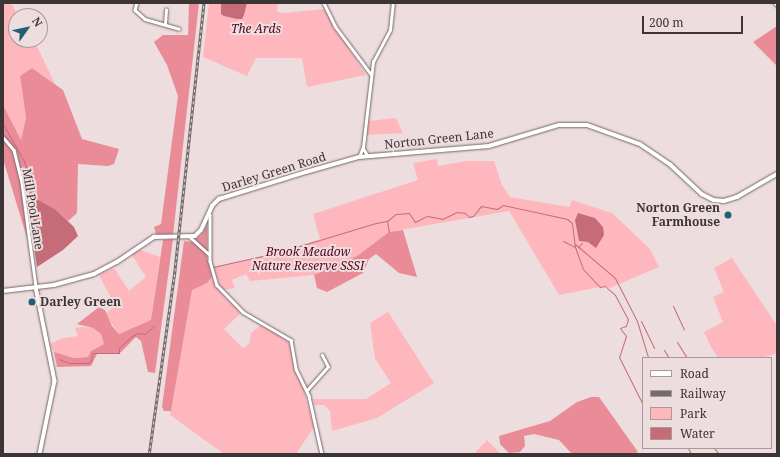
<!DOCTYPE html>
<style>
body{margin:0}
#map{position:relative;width:780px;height:457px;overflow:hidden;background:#edddde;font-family:"Noto Serif",serif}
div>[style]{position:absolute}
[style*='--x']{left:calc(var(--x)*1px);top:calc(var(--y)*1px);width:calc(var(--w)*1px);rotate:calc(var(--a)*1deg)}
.green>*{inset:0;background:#ffb7be}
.forest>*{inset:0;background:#ea8c98}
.water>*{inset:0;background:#c66c79}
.stream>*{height:1px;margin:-0.5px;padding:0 0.5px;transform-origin:0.5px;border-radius:0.5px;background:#c66c79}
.roads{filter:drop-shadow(0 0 1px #736667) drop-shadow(0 0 1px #736667)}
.minor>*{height:2.5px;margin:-1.25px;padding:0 1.25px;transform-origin:1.25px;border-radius:1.25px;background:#fff}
.tertiary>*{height:3.5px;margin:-1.75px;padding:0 1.75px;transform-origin:1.75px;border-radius:1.75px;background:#fff}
.rail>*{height:2.5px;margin-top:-1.25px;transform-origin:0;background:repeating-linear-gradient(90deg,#edddde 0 3px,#756c6c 0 6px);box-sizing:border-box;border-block:1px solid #756c6c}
.dots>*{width:11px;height:11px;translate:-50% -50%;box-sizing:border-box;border:2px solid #edddde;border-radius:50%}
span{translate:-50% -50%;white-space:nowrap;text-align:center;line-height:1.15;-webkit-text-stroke:4px #edddde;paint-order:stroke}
.park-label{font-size:12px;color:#58021d;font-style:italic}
.street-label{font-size:12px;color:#3b3535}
.poi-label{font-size:12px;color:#3b3535;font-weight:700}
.right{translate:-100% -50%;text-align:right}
.left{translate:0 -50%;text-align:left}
.frame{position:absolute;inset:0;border:4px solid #3b3535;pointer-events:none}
.legend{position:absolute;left:642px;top:357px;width:130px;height:92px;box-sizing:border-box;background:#edddde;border:1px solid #a69a9a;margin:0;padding:5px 7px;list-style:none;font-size:12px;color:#3b3535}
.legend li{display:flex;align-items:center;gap:8px;height:20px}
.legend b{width:20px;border:1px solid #a69a9a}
.north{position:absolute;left:8px;top:8px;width:40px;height:40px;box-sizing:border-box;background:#edddde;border:1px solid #a69a9a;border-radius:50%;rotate:57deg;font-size:11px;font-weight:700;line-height:16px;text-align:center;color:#3b3535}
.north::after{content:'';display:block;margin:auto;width:14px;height:18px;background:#1f6174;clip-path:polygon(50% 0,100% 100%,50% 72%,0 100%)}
.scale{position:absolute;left:642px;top:16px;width:101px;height:18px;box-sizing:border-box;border:2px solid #3b3535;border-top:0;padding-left:5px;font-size:12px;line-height:14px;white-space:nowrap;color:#3b3535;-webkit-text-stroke:3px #edddde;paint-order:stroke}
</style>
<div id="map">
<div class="green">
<i style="clip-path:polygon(3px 3px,11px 3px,18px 16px,16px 40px,34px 40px,55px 84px,32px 68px,20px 76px,26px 118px,21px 141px,3px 105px)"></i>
<i style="clip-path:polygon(209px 3px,278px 3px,277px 12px,285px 13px,324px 9px,366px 75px,307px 87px,302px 58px,256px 58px,247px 76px,203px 57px)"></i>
<i style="clip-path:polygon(396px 118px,403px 133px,366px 135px,368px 121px)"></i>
<i style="clip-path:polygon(437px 159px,438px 166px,467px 161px,494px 161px,502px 185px,510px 197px,569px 207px,572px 200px,612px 213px,650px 249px,659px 267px,610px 288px,605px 286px,559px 295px,509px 211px,389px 232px,357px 256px,314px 275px,250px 281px,246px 274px,232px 280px,235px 288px,222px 290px,213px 267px,280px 252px,320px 239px,313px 214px,418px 180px,413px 163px)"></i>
<i style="clip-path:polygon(138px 249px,160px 257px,151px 320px,119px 334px,105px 314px,115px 306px,99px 275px,114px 268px,129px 291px,146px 277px,132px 255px)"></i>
<i style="clip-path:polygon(732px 258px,777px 326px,777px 353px,762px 358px,718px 358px,711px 347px,704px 332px,723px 322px,713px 297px,724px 292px,714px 268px)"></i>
<i style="clip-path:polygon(212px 277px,222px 294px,241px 313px,224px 329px,243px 348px,249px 344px,251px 333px,262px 324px,286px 339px,291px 347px,314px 427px,296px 454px,224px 454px,170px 415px,192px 289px,207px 283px)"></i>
<i style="clip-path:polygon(388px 312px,434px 383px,377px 418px,332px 431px,330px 411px,324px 405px,314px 405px,313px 399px,366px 399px,391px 383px,375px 359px,370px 323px)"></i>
<i style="clip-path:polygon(82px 327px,93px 328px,101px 334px,104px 344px,88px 357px,74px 358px,54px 352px,50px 344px,63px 338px,78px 336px,75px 328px)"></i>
<i style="clip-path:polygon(487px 440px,501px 454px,474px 454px)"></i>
</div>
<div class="forest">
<i style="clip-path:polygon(189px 3px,199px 3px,173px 235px,156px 234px,154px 227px,161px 224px,178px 96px,167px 65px,154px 42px,163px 35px,188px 35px)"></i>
<i style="clip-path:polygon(777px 26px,777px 66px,753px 42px)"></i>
<i style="clip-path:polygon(32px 68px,63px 90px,82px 139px,119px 149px,114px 164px,108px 166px,78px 164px,77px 213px,68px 221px,55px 209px,33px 197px,27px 201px,17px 152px,3px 135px,3px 105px,21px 140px,26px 118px,20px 76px)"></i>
<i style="clip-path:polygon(3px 140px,12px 151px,21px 183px,27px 238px,3px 159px)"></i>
<i style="clip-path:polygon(207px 225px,207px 257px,212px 277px,207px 283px,192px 290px,171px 411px,164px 411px,162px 407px,184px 241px,192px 242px,201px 235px)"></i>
<i style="clip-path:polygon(403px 230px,417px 277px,399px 273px,376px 254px,369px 259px,363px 273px,327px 292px,317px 288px,314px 275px,357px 256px,389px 232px)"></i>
<i style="clip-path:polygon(173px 239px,155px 373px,148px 372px,141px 341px,136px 337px,120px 353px,97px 354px,91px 366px,57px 367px,54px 352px,74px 358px,88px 357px,91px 351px,104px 344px,101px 334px,93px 328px,77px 324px,99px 307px,105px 310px,112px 326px,119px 334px,151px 320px,163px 240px)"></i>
<i style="clip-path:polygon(591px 397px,599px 397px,638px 452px,633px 454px,572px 454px,559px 440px,534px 434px,524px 436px,525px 446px,520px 452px,509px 453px,500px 444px,499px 436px,550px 421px,577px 402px)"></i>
</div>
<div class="water">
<i style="clip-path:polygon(221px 3px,247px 3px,244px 15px,242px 19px,237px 19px,224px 16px,221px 14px)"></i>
<i style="clip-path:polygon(33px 197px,55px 209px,74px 227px,78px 236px,63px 250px,37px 267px,27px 201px)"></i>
<i style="clip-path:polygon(578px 213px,595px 218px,603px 227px,604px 235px,596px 248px,588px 242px,579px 241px,575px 220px)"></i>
</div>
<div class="stream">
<i style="--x:3;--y:124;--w:43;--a:60.4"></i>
<i style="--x:24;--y:161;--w:28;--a:73"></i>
<i style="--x:32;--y:188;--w:10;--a:96"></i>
<i style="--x:387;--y:221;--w:11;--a:-38"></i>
<i style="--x:396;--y:214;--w:13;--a:-4"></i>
<i style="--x:409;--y:213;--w:11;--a:56"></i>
<i style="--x:415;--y:222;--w:13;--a:-27"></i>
<i style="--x:427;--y:216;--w:15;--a:11"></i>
<i style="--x:442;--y:219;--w:17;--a:-25"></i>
<i style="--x:457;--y:212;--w:8;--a:7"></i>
<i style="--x:465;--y:213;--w:6;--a:45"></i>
<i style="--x:469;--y:217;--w:4;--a:-14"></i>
<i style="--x:473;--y:216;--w:13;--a:-51"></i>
<i style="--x:481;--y:206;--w:16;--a:11"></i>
<i style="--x:497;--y:209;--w:7;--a:-34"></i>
<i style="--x:503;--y:205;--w:66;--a:12.3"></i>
<i style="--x:567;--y:219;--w:6;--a:39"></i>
<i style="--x:572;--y:223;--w:24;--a:83"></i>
<i style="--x:575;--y:247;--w:23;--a:70"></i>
<i style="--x:583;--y:269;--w:25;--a:47"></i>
<i style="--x:600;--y:287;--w:5;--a:-11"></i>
<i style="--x:605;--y:286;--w:13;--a:42"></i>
<i style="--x:615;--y:295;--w:27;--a:62"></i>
<i style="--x:628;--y:319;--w:7;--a:106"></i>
<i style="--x:626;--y:326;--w:6;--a:162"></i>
<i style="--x:620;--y:328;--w:10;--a:53"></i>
<i style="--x:626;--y:336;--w:22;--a:108"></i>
<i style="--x:619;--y:357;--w:54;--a:63.4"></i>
<i style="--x:563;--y:241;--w:13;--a:27"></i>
<i style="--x:575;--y:244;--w:52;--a:40.4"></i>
<i style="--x:615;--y:278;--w:48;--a:62.9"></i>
<i style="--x:637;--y:321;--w:39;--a:73"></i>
<i style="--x:578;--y:247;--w:6;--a:-45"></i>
<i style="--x:213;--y:267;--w:69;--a:-12.6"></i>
<i style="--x:280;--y:252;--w:100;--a:-16.8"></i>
<i style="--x:376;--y:223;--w:11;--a:-10"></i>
<i style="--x:387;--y:221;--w:11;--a:80"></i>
<i style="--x:673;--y:306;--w:26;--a:65"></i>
<i style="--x:641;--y:321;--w:30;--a:64"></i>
<i style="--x:677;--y:342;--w:19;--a:58"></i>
<i style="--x:664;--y:350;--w:9;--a:58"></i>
<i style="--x:653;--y:357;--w:1;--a:45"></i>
<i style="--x:59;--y:359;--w:11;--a:22"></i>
<i style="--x:69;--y:363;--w:19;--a:0"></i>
<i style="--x:88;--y:363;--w:4;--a:-34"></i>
<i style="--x:91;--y:361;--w:8;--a:-83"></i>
<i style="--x:92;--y:353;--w:27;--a:0"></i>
<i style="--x:119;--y:353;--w:5;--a:-90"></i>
<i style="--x:119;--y:348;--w:16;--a:-43"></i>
<i style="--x:131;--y:337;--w:7;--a:-34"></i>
<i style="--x:137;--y:333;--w:8;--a:7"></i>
<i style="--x:145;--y:334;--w:12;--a:-42"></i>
<i style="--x:688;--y:448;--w:7;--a:63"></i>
<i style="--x:714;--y:448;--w:8;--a:50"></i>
</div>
<div class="roads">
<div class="minor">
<i style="--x:137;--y:3;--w:7;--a:106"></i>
<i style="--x:135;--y:10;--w:13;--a:42"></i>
<i style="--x:145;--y:19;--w:35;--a:16"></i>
<i style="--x:324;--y:3;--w:25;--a:64"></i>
<i style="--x:335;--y:26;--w:60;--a:53.1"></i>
<i style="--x:775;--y:3;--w:3;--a:45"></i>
<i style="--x:165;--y:24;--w:14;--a:-86"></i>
<i style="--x:3;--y:137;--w:17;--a:50"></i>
<i style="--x:14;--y:150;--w:34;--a:76"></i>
<i style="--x:22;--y:183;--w:105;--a:82.3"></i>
<i style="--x:363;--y:148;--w:9;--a:58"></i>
<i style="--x:359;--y:157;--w:11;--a:-68"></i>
<i style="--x:363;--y:147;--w:86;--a:-83.3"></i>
<i style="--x:373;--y:62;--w:36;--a:-62"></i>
<i style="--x:390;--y:30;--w:27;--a:-84"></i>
<i style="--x:210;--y:215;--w:46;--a:90"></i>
<i style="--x:210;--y:261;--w:25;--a:74"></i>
<i style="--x:217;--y:285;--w:37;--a:46"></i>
<i style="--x:243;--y:312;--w:56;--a:30.3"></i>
<i style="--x:291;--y:340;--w:29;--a:80"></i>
<i style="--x:296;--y:369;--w:30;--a:64"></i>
<i style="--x:309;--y:396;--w:59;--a:77.4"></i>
<i style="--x:190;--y:237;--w:25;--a:42"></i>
<i style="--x:307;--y:390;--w:31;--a:-48"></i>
<i style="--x:328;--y:367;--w:13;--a:-117"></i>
</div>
<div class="tertiary">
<i style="--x:36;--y:287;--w:96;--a:78.6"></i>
<i style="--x:55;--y:381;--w:75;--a:101.6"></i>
<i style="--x:3;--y:291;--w:51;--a:-6.7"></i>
<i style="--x:54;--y:285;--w:41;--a:-15.4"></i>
<i style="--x:94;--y:274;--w:26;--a:-28"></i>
<i style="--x:117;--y:262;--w:45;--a:-34"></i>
<i style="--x:154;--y:237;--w:41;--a:-1.4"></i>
<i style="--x:195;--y:236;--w:8;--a:-45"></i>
<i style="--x:201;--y:230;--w:26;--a:-65"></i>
<i style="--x:212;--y:206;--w:10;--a:-45"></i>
<i style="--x:219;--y:199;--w:91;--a:-17.2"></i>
<i style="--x:306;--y:172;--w:55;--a:-15.8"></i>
<i style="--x:359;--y:157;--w:130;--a:-4.8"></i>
<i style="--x:489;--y:146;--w:73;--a:-16.7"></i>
<i style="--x:559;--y:125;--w:28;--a:0"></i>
<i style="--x:587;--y:125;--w:56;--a:19.7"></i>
<i style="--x:640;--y:144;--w:36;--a:34"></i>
<i style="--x:670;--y:164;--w:44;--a:43.2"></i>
<i style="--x:702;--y:194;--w:13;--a:27"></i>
<i style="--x:714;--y:200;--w:10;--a:6"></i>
<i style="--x:724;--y:201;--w:14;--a:-17"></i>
<i style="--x:737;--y:197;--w:46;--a:-29.9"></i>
</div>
</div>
<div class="rail">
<i style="--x:149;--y:454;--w:179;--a:-82"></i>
<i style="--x:174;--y:277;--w:276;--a:-83.8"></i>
</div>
<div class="dots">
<i style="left:728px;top:215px;background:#1f6174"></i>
<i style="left:32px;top:302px;background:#1f6174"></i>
</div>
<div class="park-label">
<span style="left:256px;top:29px">The Ards</span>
<span style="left:308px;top:259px">Brook Meadow<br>Nature Reserve SSSI</span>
</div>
<div class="street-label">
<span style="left:439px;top:139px;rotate:-6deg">Norton Green Lane</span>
<span style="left:274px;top:172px;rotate:-17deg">Darley Green Road</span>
<span style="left:33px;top:209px;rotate:81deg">Mill Pool Lane</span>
</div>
<div class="poi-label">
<span class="right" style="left:720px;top:215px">Norton Green<br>Farmhouse</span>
<span class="left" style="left:40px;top:302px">Darley Green</span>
</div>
<div class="frame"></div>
<ul class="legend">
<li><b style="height:5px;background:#fff"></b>Road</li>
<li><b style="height:5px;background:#756c6c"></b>Railway</li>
<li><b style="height:11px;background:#ffb7be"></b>Park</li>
<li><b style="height:11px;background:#c66c79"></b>Water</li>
</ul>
<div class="north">N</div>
<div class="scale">200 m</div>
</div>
